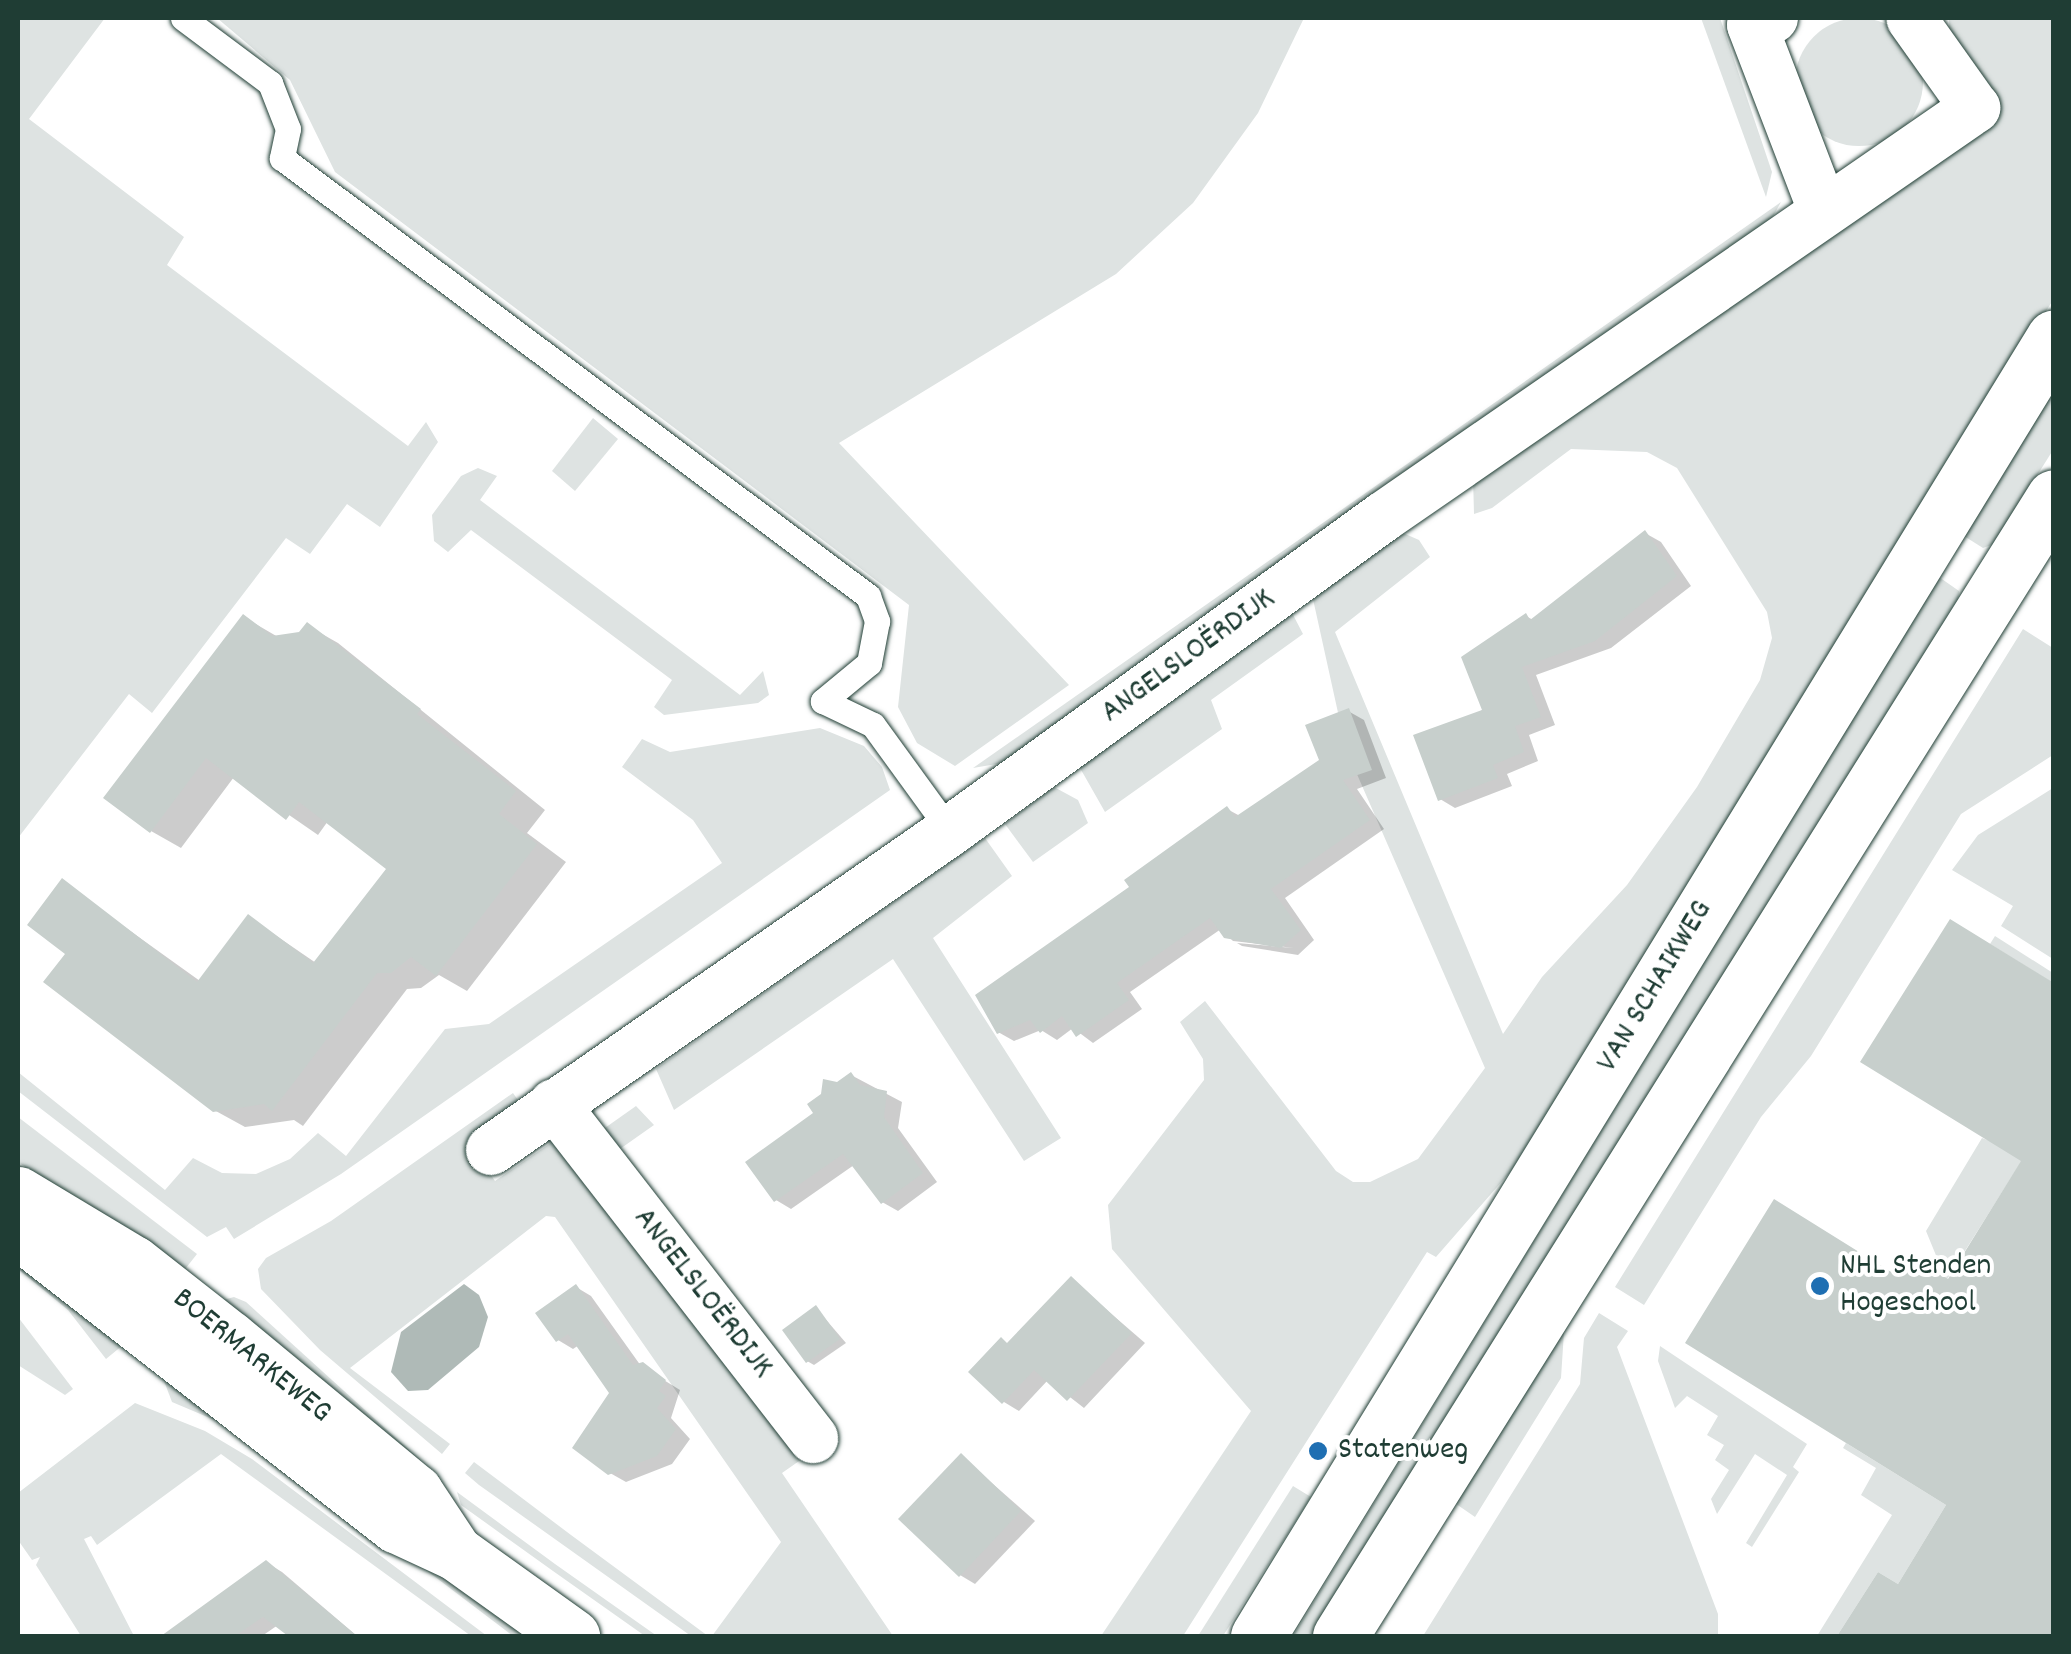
<!DOCTYPE html>
<meta charset="utf-8">
<style>
body{margin:0}
#map{position:relative;width:2071px;height:1654px;overflow:hidden;background:#fff;font-family:Dekko,sans-serif}
div>[style]{position:absolute}
[style*='--x']{left:calc(var(--x)*1px);top:calc(var(--y)*1px);width:calc(var(--w)*1px);rotate:calc(var(--a)*1deg)}
.green>*{inset:0;background:#dee3e2}
.round{border-radius:50%}
.water>*{inset:0;background:#afbab7}
.shadow>*{inset:0;background:#0003}
.building>*{inset:0;background:#c7cfcc}
.roads{filter:drop-shadow(0 0 2px #1f3d34) drop-shadow(0 0 2px #1f3d34)}
.lane>*{height:25px;margin:-12.5px;padding:0 12.5px;transform-origin:12.5px;border-radius:12.5px;background:#fff}
.street>*{height:50px;margin:-25px;padding:0 25px;transform-origin:25px;border-radius:25px;background:#fff}
.secondary>*{height:55px;margin:-27.5px;padding:0 27.5px;transform-origin:27.5px;border-radius:27.5px;background:#fff}
.dots>*{width:28px;height:28px;translate:-50% -50%;box-sizing:border-box;border:5px solid #fff;border-radius:50%}
span{translate:-50% -50%;white-space:nowrap;text-align:center;line-height:1.15;-webkit-text-stroke:8px #fff;paint-order:stroke}
.street-label{font-size:32px;color:#1f3d34}
.poi-label{font-size:32px;color:#1f3d34}
.left{translate:0 -50%;text-align:left}
.frame{position:absolute;inset:0;border:20px solid #1f3d34;pointer-events:none}
</style>
<div id="map">
<div class="green">
<i class="round" style="left:1795px;top:18px;width:128px;height:128px"></i>
<i style="clip-path:polygon(18px 18px,105px 18px,29px 119px,184px 237px,167px 265px,408px 446px,426px 422px,438px 442px,380px 527px,347px 504px,310px 554px,286px 538px,152px 713px,129px 694px,18px 838px)"></i>
<i style="clip-path:polygon(217px 18px,1304px 18px,1258px 113px,1193px 203px,1116px 274px,839px 443px,1069px 685px,955px 766px,917px 743px,898px 707px,909px 605px,335px 172px,290px 80px)"></i>
<i style="clip-path:polygon(1701px 18px,1720px 18px,1772px 172px,1766px 197px)"></i>
<i style="clip-path:polygon(1949px 18px,2053px 18px,2053px 300px,1511px 1171px,1436px 1257px,1427px 1252px,1183px 1636px,1101px 1636px,1251px 1411px,1112px 1249px,1108px 1205px,1204px 1080px,1203px 1059px,1180px 1022px,1205px 1001px,1336px 1171px,1353px 1182px,1370px 1182px,1418px 1159px,1485px 1068px,1346px 749px,1311px 590px,1403px 533px,1419px 540px,1430px 557px,1335px 632px,1503px 1034px,1542px 977px,1627px 885px,1697px 787px,1760px 680px,1772px 638px,1767px 612px,1677px 468px,1647px 452px,1571px 449px,1492px 508px,1474px 514px,1473px 477px,1951px 141px)"></i>
<i style="clip-path:polygon(1781px 202px,1771px 220px,1008px 762px,973px 768px)"></i>
<i style="clip-path:polygon(2053px 374px,2053px 450px,1994px 544px,1983px 548px,1964px 536px)"></i>
<i style="clip-path:polygon(593px 418px,618px 439px,575px 491px,552px 471px)"></i>
<i style="clip-path:polygon(478px 468px,497px 476px,480px 500px,740px 695px,763px 671px,769px 695px,758px 703px,664px 715px,654px 707px,672px 680px,471px 530px,448px 552px,434px 541px,432px 515px,461px 476px)"></i>
<i style="clip-path:polygon(1939px 577px,1959px 591px,1958px 602px,1316px 1636px,1293px 1636px)"></i>
<i style="clip-path:polygon(1289px 607px,1303px 634px,1211px 700px,1222px 729px,1105px 812px,1080px 768px)"></i>
<i style="clip-path:polygon(2023px 629px,2053px 648px,2053px 755px,1961px 814px,1811px 1056px,1761px 1117px,1644px 1305px,1615px 1287px)"></i>
<i style="clip-path:polygon(820px 728px,864px 746px,882px 767px,890px 790px,341px 1174px,234px 1239px,226px 1227px,207px 1237px,18px 1091px,18px 1072px,165px 1190px,193px 1158px,222px 1173px,256px 1174px,290px 1159px,318px 1133px,346px 1156px,445px 1029px,489px 1024px,722px 863px,693px 820px,622px 767px,642px 739px,670px 752px)"></i>
<i style="clip-path:polygon(1054px 787px,1078px 800px,1088px 823px,1033px 862px,1005px 824px)"></i>
<i style="clip-path:polygon(2053px 788px,2053px 959px,2001px 926px,2013px 906px,1952px 870px,1978px 835px)"></i>
<i style="clip-path:polygon(985px 838px,1012px 876px,933px 938px,1061px 1138px,1024px 1161px,893px 959px,674px 1110px,656px 1069px)"></i>
<i style="clip-path:polygon(1995px 936px,2053px 973px,2053px 983px,1990px 944px)"></i>
<i style="clip-path:polygon(513px 1093px,522px 1106px,469px 1143px,495px 1181px,558px 1138px,812px 1452px,782px 1473px,893px 1636px,712px 1636px,781px 1542px,555px 1217px,546px 1216px,350px 1368px,450px 1444px,442px 1454px,320px 1350px,261px 1289px,258px 1269px,266px 1258px,331px 1221px)"></i>
<i style="clip-path:polygon(636px 1106px,654px 1125px,610px 1156px,595px 1135px)"></i>
<i style="clip-path:polygon(18px 1117px,197px 1254px,182px 1273px,18px 1162px)"></i>
<i style="clip-path:polygon(1982px 1138px,2026px 1154px,1929px 1308px,1942px 1270px,1926px 1231px)"></i>
<i style="clip-path:polygon(18px 1249px,123px 1345px,106px 1359px,68px 1310px,18px 1269px)"></i>
<i style="clip-path:polygon(234px 1297px,246px 1302px,430px 1469px,223px 1300px)"></i>
<i style="clip-path:polygon(1575px 1298px,1582px 1303px,1564px 1332px,1561px 1378px,1475px 1517px,1449px 1499px)"></i>
<i style="clip-path:polygon(1599px 1313px,1628px 1331px,1617px 1347px,1718px 1614px,1718px 1636px,1423px 1636px,1580px 1384px,1584px 1338px)"></i>
<i style="clip-path:polygon(18px 1317px,73px 1389px,65px 1395px,18px 1365px)"></i>
<i style="clip-path:polygon(1660px 1346px,1807px 1444px,1793px 1467px,1799px 1472px,1752px 1547px,1746px 1543px,1787px 1475px,1755px 1454px,1717px 1514px,1711px 1499px,1729px 1470px,1715px 1460px,1724px 1445px,1707px 1435px,1718px 1416px,1687px 1396px,1675px 1408px,1658px 1361px)"></i>
<i style="clip-path:polygon(161px 1373px,224px 1424px,172px 1402px)"></i>
<i style="clip-path:polygon(135px 1403px,205px 1431px,252px 1459px,487px 1636px,471px 1636px,221px 1454px,97px 1545px,91px 1536px,84px 1539px,134px 1636px,81px 1636px,36px 1565px,40px 1557px,32px 1560px,18px 1540px,18px 1493px)"></i>
<i style="clip-path:polygon(1846px 1443px,1946px 1505px,1898px 1584px,1878px 1572px,1837px 1636px,1817px 1636px,1892px 1515px,1861px 1495px,1876px 1468px,1843px 1448px)"></i>
<i style="clip-path:polygon(474px 1462px,571px 1535px,708px 1636px,691px 1636px,479px 1485px,465px 1473px)"></i>
<i style="clip-path:polygon(1293px 1486px,1311px 1497px,1223px 1636px,1198px 1636px)"></i>
<i style="clip-path:polygon(457px 1492px,555px 1564px,657px 1636px,645px 1636px,553px 1571px,461px 1505px)"></i>
<i style="clip-path:polygon(409px 1550px,524px 1636px,513px 1636px,405px 1554px)"></i>
</div>
<div class="water">
<i style="clip-path:polygon(464px 1284px,479px 1295px,488px 1317px,479px 1347px,428px 1390px,408px 1391px,391px 1372px,401px 1332px)"></i>
</div>
<div class="shadow">
<i style="clip-path:polygon(1645px 533px,1661px 542px,1691px 586px,1611px 648px,1536px 675px,1555px 725px,1529px 735px,1538px 761px,1507px 774px,1512px 786px,1455px 808px,1440px 799px,1526px 616px,1533px 620px)"></i>
<i style="clip-path:polygon(244px 617px,278px 637px,301px 634px,308px 626px,338px 643px,545px 810px,527px 833px,566px 862px,467px 991px,439px 975px,421px 988px,407px 989px,303px 1126px,294px 1120px,245px 1127px,214px 1110px,69px 953px,62px 882px,200px 981px,249px 917px,316px 963px,389px 868px,328px 821px,318px 835px,234px 777px,181px 848px,151px 831px)"></i>
<i style="clip-path:polygon(1348px 711px,1364px 720px,1386px 778px,1357px 789px,1384px 829px,1285px 898px,1314px 940px,1298px 955px,1242px 946px,1237px 943px,1294px 948px,1233px 941px,1221px 929px,1130px 992px,1142px 1009px,1093px 1043px,1073px 1028px,1057px 1040px,1041px 1030px,1014px 1041px,998px 1032px,1132px 888px,1227px 809px,1240px 816px,1322px 761px)"></i>
<i style="clip-path:polygon(2054px 985px,2054px 1636px,1840px 1636px,1879px 1575px,1899px 1587px,1950px 1504px,1897px 1277px,1949px 1282px,2025px 1161px)"></i>
<i style="clip-path:polygon(851px 1075px,902px 1102px,898px 1128px,937px 1182px,898px 1211px,882px 1202px,854px 1165px,791px 1209px,776px 1200px,817px 1114px)"></i>
<i style="clip-path:polygon(1071px 1279px,1145px 1343px,1084px 1408px,1048px 1380px,1019px 1411px,1004px 1402px,1008px 1344px)"></i>
<i style="clip-path:polygon(576px 1287px,591px 1296px,641px 1366px,680px 1390px,671px 1418px,690px 1439px,672px 1464px,626px 1482px,610px 1473px,613px 1393px,579px 1345px,573px 1349px,558px 1340px)"></i>
<i style="clip-path:polygon(816px 1308px,846px 1343px,814px 1365px,807px 1361px)"></i>
<i style="clip-path:polygon(961px 1456px,1035px 1521px,975px 1584px,960px 1575px)"></i>
<i style="clip-path:polygon(267px 1563px,282px 1572px,357px 1636px,292px 1636px,278px 1625px,262px 1636px,218px 1636px,200px 1611px)"></i>
</div>
<div class="building">
<i style="clip-path:polygon(1645px 530px,1677px 576px,1595px 641px,1522px 667px,1541px 717px,1515px 726px,1524px 752px,1493px 765px,1498px 778px,1438px 801px,1413px 735px,1482px 710px,1461px 657px,1526px 613px,1530px 620px)"></i>
<i style="clip-path:polygon(243px 614px,272px 636px,299px 632px,307px 622px,421px 709px,417px 714px,516px 791px,499px 814px,537px 844px,436px 976px,411px 957px,391px 973px,377px 973px,272px 1111px,264px 1104px,213px 1112px,43px 982px,65px 954px,27px 925px,62px 878px,197px 982px,248px 914px,313px 963px,386px 869px,299px 802px,286px 820px,206px 758px,150px 833px,103px 798px)"></i>
<i style="clip-path:polygon(1349px 708px,1372px 770px,1343px 780px,1370px 820px,1271px 889px,1301px 930px,1281px 948px,1224px 938px,1210px 918px,1117px 983px,1129px 1000px,1076px 1037px,1062px 1016px,1040px 1033px,1030px 1020px,997px 1034px,975px 995px,1129px 887px,1124px 880px,1227px 806px,1235px 817px,1319px 760px,1305px 725px)"></i>
<i style="clip-path:polygon(1950px 919px,2054px 983px,2054px 1636px,1837px 1636px,1878px 1572px,1898px 1584px,1946px 1505px,1685px 1343px,1774px 1199px,1896px 1275px,1908px 1256px,1948px 1279px,2021px 1161px,1860px 1062px)"></i>
<i style="clip-path:polygon(851px 1072px,860px 1085px,887px 1091px,884px 1117px,923px 1173px,881px 1204px,843px 1154px,774px 1202px,745px 1162px,813px 1113px,807px 1104px,821px 1094px,823px 1079px,837px 1082px)"></i>
<i style="clip-path:polygon(1071px 1276px,1132px 1333px,1067px 1401px,1034px 1370px,1002px 1404px,968px 1372px,1001px 1337px,1007px 1343px)"></i>
<i style="clip-path:polygon(576px 1284px,633px 1365px,643px 1362px,666px 1380px,659px 1391px,666px 1396px,657px 1408px,676px 1429px,657px 1456px,608px 1475px,572px 1448px,609px 1393px,568px 1334px,556px 1342px,535px 1313px)"></i>
<i style="clip-path:polygon(816px 1305px,840px 1339px,806px 1363px,782px 1330px)"></i>
<i style="clip-path:polygon(961px 1453px,1021px 1511px,959px 1577px,898px 1519px)"></i>
<i style="clip-path:polygon(266px 1560px,357px 1636px,288px 1636px,263px 1617px,235px 1636px,161px 1636px)"></i>
</div>
<div class="roads">
<div class="lane">
<i style="--x:183;--y:18;--w:109;--a:36.8"></i>
<i style="--x:270;--y:83;--w:49;--a:68.6"></i>
<i style="--x:288;--y:129;--w:30;--a:102"></i>
<i style="--x:282;--y:158;--w:732;--a:36.78"></i>
<i style="--x:868;--y:596;--w:27;--a:70"></i>
<i style="--x:877;--y:621;--w:43;--a:100.8"></i>
<i style="--x:869;--y:663;--w:60;--a:140.4"></i>
<i style="--x:823;--y:701;--w:55;--a:25.6"></i>
<i style="--x:873;--y:725;--w:131;--a:54"></i>
</div>
<div class="street">
<i style="--x:1773;--y:18;--w:22;--a:162"></i>
<i style="--x:1752;--y:25;--w:198;--a:69"></i>
<i style="--x:554;--y:1104;--w:423;--a:52.2"></i>
<i style="--x:491;--y:1150;--w:559;--a:-34.8"></i>
<i style="--x:950;--y:831;--w:535;--a:-35.95"></i>
<i style="--x:1383;--y:517;--w:720;--a:-34.64"></i>
<i style="--x:1975;--y:108;--w:110;--a:-125.4"></i>
</div>
<div class="secondary">
<i style="--x:18;--y:1194;--w:134;--a:31"></i>
<i style="--x:133;--y:1263;--w:123;--a:38.1"></i>
<i style="--x:230;--y:1339;--w:240;--a:39.6"></i>
<i style="--x:415;--y:1492;--w:71;--a:56.5"></i>
<i style="--x:18;--y:1231;--w:479;--a:37.9"></i>
<i style="--x:396;--y:1525;--w:66;--a:25"></i>
<i style="--x:456;--y:1553;--w:143;--a:35.6"></i>
<i style="--x:1258;--y:1636;--w:1523;--a:-58.5"></i>
<i style="--x:1340;--y:1636;--w:1344;--a:-57.92"></i>
</div>
</div>
<div class="dots">
<i style="left:1820px;top:1286px;background:#1f6fb2"></i>
<i style="left:1318px;top:1451px;background:#1f6fb2"></i>
</div>
<div class="street-label">
<span style="left:1189px;top:657px;rotate:-36deg">ANGELSLOËRDIJK</span>
<span style="left:1656px;top:987px;rotate:-59deg">VAN SCHAIKWEG</span>
<span style="left:702px;top:1294px;rotate:52deg">ANGELSLOËRDIJK</span>
<span style="left:251px;top:1357px;rotate:39deg">BOERMARKEWEG</span>
</div>
<div class="poi-label">
<span class="left" style="left:1840px;top:1286px">NHL Stenden<br>Hogeschool</span>
<span class="left" style="left:1338px;top:1451px">Statenweg</span>
</div>
<div class="frame"></div>
</div>
